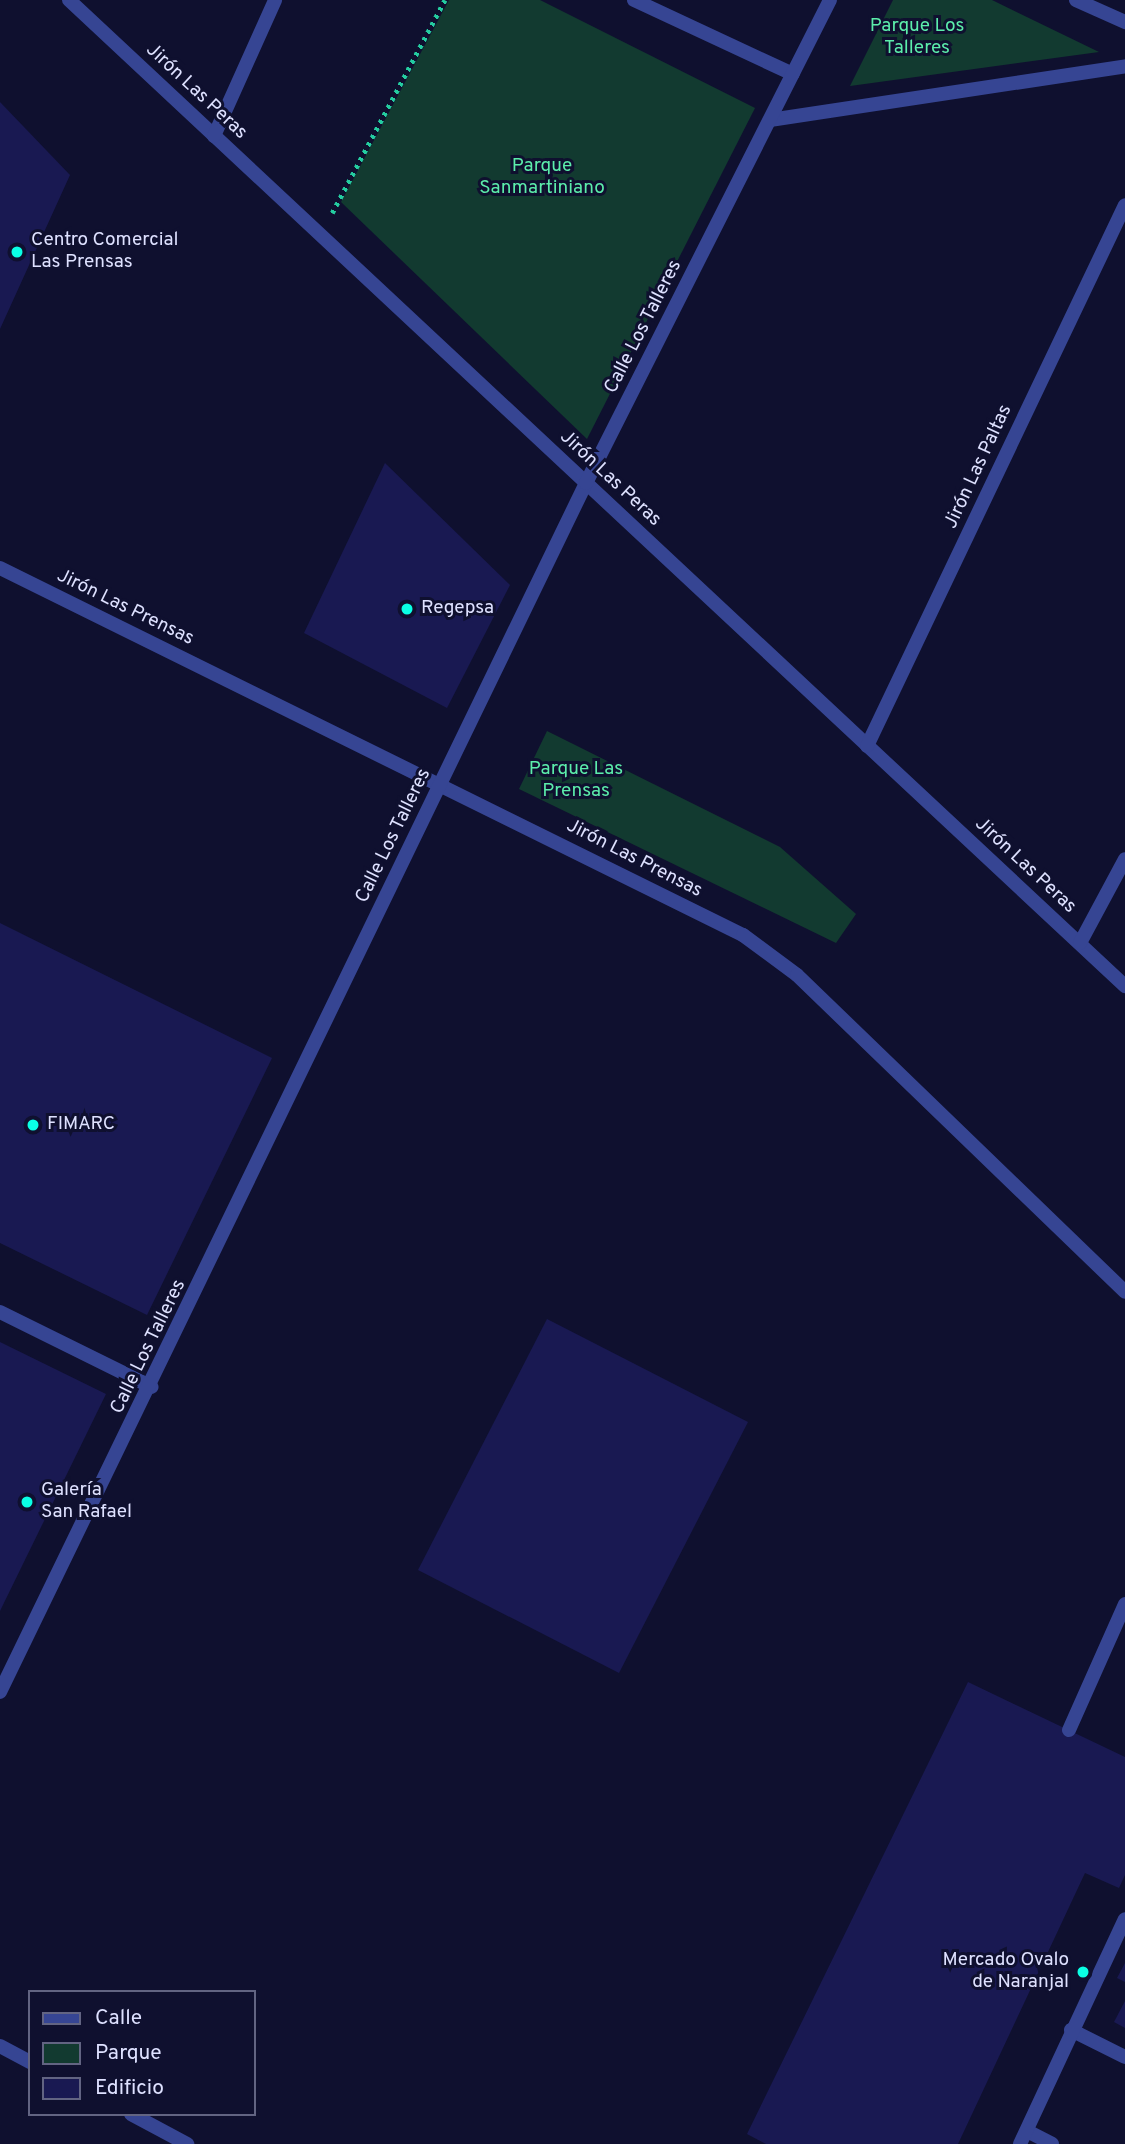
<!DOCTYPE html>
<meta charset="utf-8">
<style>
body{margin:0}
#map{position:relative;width:1125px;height:2144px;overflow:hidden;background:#0f102f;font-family:Overpass,sans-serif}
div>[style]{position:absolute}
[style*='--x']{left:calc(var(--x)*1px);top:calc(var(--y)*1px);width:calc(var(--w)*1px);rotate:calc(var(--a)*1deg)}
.green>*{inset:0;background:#123a30}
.building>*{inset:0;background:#191952}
.path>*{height:4.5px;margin-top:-2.25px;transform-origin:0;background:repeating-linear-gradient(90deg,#24cda0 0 3.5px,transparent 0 8.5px)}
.lane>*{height:14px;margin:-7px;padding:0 7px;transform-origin:7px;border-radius:7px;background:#364593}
.street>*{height:14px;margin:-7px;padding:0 7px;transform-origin:7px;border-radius:7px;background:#364593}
.dots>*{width:19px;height:19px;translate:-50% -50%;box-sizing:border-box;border:4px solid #0f102f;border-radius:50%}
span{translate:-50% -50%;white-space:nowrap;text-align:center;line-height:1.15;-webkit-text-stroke:6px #0f102f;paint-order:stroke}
.park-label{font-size:19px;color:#5cedab}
.street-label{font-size:19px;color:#dee1ff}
.poi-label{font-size:19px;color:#dee1ff}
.left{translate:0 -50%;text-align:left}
.right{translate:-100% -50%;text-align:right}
.legend{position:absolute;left:28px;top:1990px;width:228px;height:126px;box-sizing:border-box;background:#0f102f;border:2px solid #626482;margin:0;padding:9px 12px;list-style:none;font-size:21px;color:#dee1ff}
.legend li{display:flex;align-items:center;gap:14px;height:35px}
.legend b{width:35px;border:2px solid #626482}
</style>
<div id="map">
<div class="green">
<i style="clip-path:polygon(449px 0,540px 0,755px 108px,587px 439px,341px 202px)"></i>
<i style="clip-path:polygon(893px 0,992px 0,1099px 52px,850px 86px)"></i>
<i style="clip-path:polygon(547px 731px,780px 847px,856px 914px,836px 943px,519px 789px)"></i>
</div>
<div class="building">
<i style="clip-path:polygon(0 102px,70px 175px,0 329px)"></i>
<i style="clip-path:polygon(385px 463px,510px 585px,447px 708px,304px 633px)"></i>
<i style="clip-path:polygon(0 923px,272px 1058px,147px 1315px,0 1243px)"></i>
<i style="clip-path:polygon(547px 1319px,748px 1422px,619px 1673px,418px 1570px)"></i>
<i style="clip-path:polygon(0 1342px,106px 1394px,0 1611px)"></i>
<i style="clip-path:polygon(968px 1682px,1125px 1757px,1125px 1875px,1119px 1888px,1085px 1873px,958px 2144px,766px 2144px,747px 2134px)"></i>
<i style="clip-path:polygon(1125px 1963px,1125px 1982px,1117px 1978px)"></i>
<i style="clip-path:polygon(1125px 2001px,1125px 2028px,1114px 2022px)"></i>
</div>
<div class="path">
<i style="--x:332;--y:213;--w:241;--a:-62.1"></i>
</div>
<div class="lane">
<i style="--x:634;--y:0;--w:175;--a:25"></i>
<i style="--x:770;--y:120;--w:359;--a:-8.6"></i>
<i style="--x:1069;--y:1730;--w:138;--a:-66"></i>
<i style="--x:1071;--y:2030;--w:60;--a:26.6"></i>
<i style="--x:0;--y:2046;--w:34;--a:28"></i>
<i style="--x:131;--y:2114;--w:64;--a:28.2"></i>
<i style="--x:1027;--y:2131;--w:28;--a:27"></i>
<i style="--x:1020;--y:2144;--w:248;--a:-65"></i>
</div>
<div class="street">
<i style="--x:69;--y:0;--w:1445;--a:43.04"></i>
<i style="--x:1076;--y:0;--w:54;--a:24.2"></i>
<i style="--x:214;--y:136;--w:149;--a:-65.8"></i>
<i style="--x:0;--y:568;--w:829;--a:26.29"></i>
<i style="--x:743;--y:935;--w:67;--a:36.5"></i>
<i style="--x:797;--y:975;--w:456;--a:44"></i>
<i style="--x:867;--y:746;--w:599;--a:-64.5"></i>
<i style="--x:1080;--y:943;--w:95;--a:-61.8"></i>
<i style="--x:0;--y:1312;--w:169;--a:26.3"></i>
<i style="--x:0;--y:1692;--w:1344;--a:-64.14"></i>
<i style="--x:586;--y:483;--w:541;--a:-63.2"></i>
</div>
<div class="dots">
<i style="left:17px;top:252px;background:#0affe5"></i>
<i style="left:407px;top:609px;background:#0affe5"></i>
<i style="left:33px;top:1125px;background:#0affe5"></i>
<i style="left:27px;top:1502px;background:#0affe5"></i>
<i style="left:1083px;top:1972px;background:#0affe5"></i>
</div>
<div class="park-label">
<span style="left:917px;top:38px">Parque Los<br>Talleres</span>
<span style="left:542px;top:178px">Parque<br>Sanmartiniano</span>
<span style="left:576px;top:781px">Parque Las<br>Prensas</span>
</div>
<div class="street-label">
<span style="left:196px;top:92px;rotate:43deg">Jirón Las Peras</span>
<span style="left:644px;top:327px;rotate:-63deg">Calle Los Talleres</span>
<span style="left:979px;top:467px;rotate:-65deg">Jirón Las Paltas</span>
<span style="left:610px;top:479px;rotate:43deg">Jirón Las Peras</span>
<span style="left:125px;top:608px;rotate:26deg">Jirón Las Prensas</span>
<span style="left:394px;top:836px;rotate:-64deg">Calle Los Talleres</span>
<span style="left:634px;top:859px;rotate:27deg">Jirón Las Prensas</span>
<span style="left:1025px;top:866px;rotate:43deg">Jirón Las Peras</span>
<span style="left:149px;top:1347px;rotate:-64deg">Calle Los Talleres</span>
</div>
<div class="poi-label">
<span class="left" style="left:31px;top:252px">Centro Comercial<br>Las Prensas</span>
<span class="left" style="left:421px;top:609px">Regepsa</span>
<span class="left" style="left:47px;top:1125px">FIMARC</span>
<span class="left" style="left:41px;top:1502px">Galería<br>San Rafael</span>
<span class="right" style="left:1069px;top:1972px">Mercado Ovalo<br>de Naranjal</span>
</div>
<ul class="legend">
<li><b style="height:9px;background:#364593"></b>Calle</li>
<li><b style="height:19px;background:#123a30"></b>Parque</li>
<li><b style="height:19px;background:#191952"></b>Edificio</li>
</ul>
</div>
